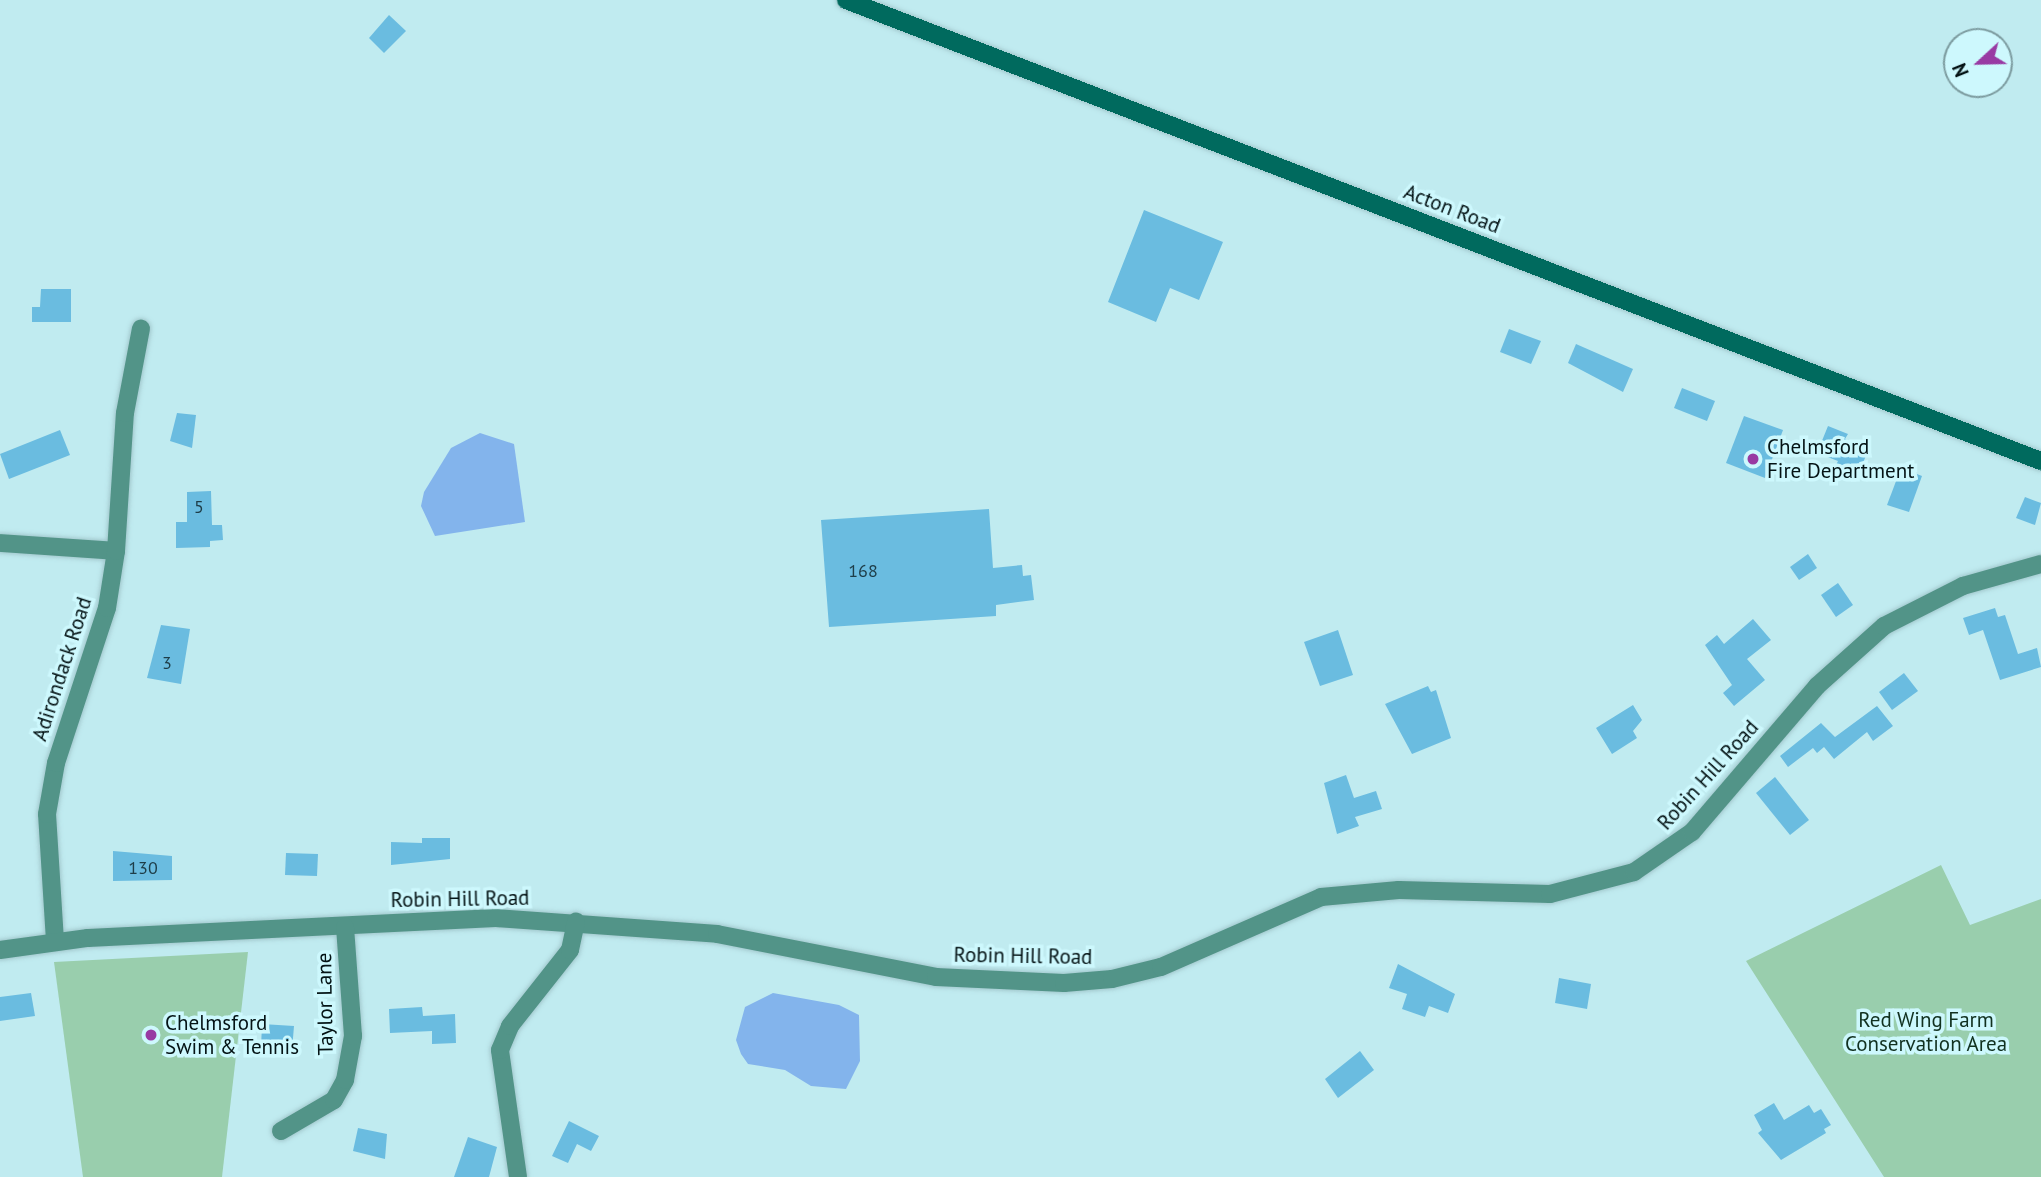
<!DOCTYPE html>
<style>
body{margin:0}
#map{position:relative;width:2041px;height:1177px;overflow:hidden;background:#c0ebf0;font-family:"PT Sans",sans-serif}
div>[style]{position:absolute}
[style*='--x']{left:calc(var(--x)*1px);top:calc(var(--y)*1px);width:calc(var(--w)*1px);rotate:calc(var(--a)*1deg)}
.green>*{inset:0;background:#99cead}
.water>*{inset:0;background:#83b4ec}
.building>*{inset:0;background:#6abce0}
.roads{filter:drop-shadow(0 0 2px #a2c8cd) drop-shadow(0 0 2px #a2c8cd)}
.street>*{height:18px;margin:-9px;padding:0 9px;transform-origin:9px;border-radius:9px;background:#529488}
.secondary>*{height:18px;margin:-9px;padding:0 9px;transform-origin:9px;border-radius:9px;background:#006a5e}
.dots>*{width:19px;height:19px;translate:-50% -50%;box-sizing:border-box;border:4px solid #cdf8fd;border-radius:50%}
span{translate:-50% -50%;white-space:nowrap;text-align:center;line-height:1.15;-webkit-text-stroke:7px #cdf8fd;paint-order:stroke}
.number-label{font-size:18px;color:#1e3d48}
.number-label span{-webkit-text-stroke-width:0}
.street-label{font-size:21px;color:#041315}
.poi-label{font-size:21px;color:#041315}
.left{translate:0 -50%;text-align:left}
.park-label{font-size:21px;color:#113120}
.north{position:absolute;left:1943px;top:28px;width:70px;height:70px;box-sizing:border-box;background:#cdf8fd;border:2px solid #7d9ca0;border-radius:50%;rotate:248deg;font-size:19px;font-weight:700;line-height:28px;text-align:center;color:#041315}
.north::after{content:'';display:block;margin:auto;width:24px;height:32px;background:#983aa3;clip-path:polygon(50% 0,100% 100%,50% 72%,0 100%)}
</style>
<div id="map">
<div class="green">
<i style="clip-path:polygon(1941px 865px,1970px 925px,2041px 899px,2041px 1177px,1884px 1177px,1746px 961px)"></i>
<i style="clip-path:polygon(248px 952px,222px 1177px,83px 1177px,54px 962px)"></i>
</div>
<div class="water">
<i style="clip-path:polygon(480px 433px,514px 444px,525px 522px,435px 536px,421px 506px,424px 492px,451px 448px)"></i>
<i style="clip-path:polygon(773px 993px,839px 1005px,859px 1015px,860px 1061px,846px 1089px,811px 1086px,785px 1070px,748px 1064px,741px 1054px,736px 1040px,745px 1007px)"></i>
</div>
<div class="building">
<i style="clip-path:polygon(389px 15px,406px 31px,384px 53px,369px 38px)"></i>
<i style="clip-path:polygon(1144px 210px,1223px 242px,1199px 300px,1170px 288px,1156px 322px,1108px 302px)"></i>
<i style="clip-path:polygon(41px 289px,71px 289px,71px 322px,32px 322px,32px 307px,40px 307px)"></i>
<i style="clip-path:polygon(1509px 329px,1541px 341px,1531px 364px,1500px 352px)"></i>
<i style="clip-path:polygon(1576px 344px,1633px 369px,1623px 392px,1568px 363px)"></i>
<i style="clip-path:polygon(1682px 388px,1715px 401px,1707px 421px,1674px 408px)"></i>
<i style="clip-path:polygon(177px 413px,196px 415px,192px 448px,170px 441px)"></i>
<i style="clip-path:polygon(1744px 416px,1783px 430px,1765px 478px,1726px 463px)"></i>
<i style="clip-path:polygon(1828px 426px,1848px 434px,1845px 439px,1867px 453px,1857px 478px,1834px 469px,1838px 461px,1817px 453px)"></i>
<i style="clip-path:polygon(60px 430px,70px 455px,9px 479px,0 454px)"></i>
<i style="clip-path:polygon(1901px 468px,1922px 476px,1909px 512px,1887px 505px)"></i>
<i style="clip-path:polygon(211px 491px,212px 525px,222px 525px,223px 540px,210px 541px,210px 547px,176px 548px,176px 522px,187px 522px,187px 492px)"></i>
<i style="clip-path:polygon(2025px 497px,2041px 503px,2035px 525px,2016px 518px)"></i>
<i style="clip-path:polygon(989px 509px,993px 568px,1022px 565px,1023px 576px,1031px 575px,1034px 600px,996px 605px,996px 616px,829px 627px,821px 520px)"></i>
<i style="clip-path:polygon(1808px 554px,1817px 568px,1799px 580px,1790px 567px)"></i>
<i style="clip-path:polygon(1838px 583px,1853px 605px,1836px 617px,1821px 595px)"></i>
<i style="clip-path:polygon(1995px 608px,1998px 617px,2005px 615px,2018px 654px,2037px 648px,2041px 667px,2000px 680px,1983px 630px,1969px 635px,1963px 618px)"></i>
<i style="clip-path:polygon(1753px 619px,1771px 640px,1747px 659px,1765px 680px,1734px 706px,1723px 693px,1732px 685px,1705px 645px,1717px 635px,1724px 644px)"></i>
<i style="clip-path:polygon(161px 625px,190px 629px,181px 684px,147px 678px)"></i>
<i style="clip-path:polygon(1338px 630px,1353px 675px,1320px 686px,1304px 642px)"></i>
<i style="clip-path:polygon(1904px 673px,1918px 691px,1892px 710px,1879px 692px)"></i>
<i style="clip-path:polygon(1428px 686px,1431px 692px,1436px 690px,1451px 738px,1412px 754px,1385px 704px)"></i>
<i style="clip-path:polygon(1633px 705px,1642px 720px,1633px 731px,1637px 738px,1612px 754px,1596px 728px)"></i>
<i style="clip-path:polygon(1877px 706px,1893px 726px,1873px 741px,1867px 732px,1834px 759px,1824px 747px,1817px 753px,1813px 748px,1788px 767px,1780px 756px,1821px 723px,1835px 737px)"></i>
<i style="clip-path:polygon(1346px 775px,1354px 798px,1376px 791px,1382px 809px,1355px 817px,1359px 826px,1337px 834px,1324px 783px)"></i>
<i style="clip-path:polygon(1775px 777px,1809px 820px,1790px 835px,1756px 793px)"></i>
<i style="clip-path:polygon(422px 838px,450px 838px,450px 859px,391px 865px,391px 842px,422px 843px)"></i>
<i style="clip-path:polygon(113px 851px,172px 856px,172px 880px,113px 881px)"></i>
<i style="clip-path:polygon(286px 853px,318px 854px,317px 876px,285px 875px)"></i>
<i style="clip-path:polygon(1398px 964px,1455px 994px,1448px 1013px,1429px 1006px,1425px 1017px,1402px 1009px,1407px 994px,1389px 988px)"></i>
<i style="clip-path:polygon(1559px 978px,1591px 984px,1587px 1009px,1555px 1003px)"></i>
<i style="clip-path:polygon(31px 993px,35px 1016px,0 1021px,0 997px)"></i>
<i style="clip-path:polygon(422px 1007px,423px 1016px,455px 1014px,456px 1043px,432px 1044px,432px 1031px,390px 1033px,389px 1009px)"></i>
<i style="clip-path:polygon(262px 1024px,294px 1026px,292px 1050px,261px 1048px)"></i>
<i style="clip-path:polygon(1360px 1051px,1374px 1070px,1338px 1098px,1325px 1079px)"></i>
<i style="clip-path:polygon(1774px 1103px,1784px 1120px,1809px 1105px,1814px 1113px,1821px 1109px,1831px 1125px,1824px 1129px,1826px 1133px,1781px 1160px,1758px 1133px,1762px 1130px,1754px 1115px)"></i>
<i style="clip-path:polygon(569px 1121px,599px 1136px,591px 1151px,577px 1144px,568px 1163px,552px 1156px)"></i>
<i style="clip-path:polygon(358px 1128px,387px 1134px,385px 1159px,353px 1151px)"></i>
<i style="clip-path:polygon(468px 1137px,497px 1147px,489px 1177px,454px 1177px)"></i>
</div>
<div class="roads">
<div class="street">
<i style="--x:0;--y:543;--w:116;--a:3.9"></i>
<i style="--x:55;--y:941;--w:127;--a:-93.6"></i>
<i style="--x:47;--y:814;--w:52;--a:-80"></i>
<i style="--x:56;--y:763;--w:163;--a:-71.8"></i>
<i style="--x:107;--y:608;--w:58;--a:-81"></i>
<i style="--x:116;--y:551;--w:138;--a:-86.3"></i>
<i style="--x:125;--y:413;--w:86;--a:-79.3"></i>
<i style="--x:0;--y:950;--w:89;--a:-7.8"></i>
<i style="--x:88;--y:938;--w:408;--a:-2.8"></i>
<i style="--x:496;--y:918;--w:222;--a:4.1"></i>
<i style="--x:717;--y:934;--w:223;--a:11.1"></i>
<i style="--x:936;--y:977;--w:128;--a:2.7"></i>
<i style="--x:1064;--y:983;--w:48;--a:-4.8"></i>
<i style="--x:1112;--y:979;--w:50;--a:-13.8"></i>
<i style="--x:1161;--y:967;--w:175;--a:-23.6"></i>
<i style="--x:1321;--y:897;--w:78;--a:-5.1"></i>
<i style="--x:1399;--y:890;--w:151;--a:1.5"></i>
<i style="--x:1550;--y:894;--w:87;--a:-14.7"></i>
<i style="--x:1634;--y:872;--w:70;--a:-34.6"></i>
<i style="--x:1692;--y:832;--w:192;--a:-49.4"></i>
<i style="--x:1817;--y:686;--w:90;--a:-41.8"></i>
<i style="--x:1884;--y:626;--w:89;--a:-26.9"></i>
<i style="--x:1963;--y:586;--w:81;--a:-15.8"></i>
<i style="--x:281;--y:1131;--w:61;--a:-30.3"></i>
<i style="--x:334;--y:1100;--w:23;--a:-61"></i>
<i style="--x:345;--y:1080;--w:45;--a:-79.7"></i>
<i style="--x:353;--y:1036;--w:109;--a:-94.2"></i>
<i style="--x:518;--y:1177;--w:128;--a:-98.1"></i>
<i style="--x:500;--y:1050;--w:26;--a:-67"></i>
<i style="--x:510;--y:1026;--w:97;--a:-51.7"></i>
<i style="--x:570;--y:950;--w:29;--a:-78"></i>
</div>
<div class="secondary">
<i style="--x:846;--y:0;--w:1281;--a:21.1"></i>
</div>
</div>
<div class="dots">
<i style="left:1753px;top:459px;background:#983aa3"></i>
<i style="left:151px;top:1035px;background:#983aa3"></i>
</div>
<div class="number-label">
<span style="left:199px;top:507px">5</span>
<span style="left:863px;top:571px">168</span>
<span style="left:167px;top:663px">3</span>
<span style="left:143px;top:868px">130</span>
</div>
<div class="street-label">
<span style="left:1452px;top:209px;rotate:21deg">Acton Road</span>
<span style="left:62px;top:669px;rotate:-72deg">Adirondack Road</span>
<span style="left:1708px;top:775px;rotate:-48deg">Robin Hill Road</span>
<span style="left:460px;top:899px;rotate:-1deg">Robin Hill Road</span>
<span style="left:1023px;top:956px;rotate:1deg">Robin Hill Road</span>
<span style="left:325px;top:1004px;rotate:-91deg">Taylor Lane</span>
</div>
<div class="poi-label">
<span class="left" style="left:1767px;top:459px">Chelmsford<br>Fire Department</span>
<span class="left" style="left:165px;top:1035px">Chelmsford<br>Swim &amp; Tennis</span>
</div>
<div class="park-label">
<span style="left:1926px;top:1032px">Red Wing Farm<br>Conservation Area</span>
</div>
<div class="north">N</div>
</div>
